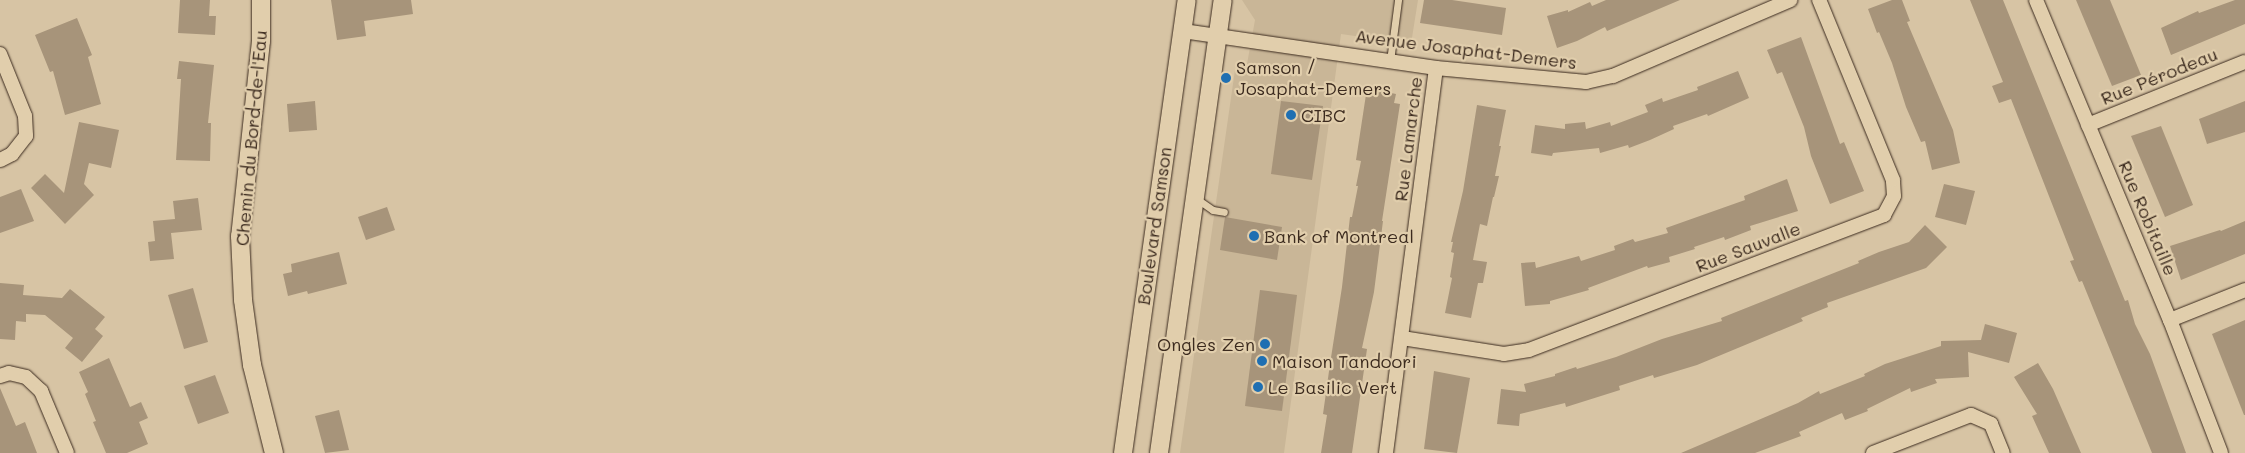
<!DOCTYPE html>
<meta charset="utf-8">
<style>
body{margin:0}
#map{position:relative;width:2245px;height:453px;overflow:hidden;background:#d7c4a4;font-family:Mali,sans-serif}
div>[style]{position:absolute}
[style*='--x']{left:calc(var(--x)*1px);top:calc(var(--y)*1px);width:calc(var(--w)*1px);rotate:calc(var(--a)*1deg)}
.built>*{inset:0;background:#c9b697}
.building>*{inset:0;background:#a7947a}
.roads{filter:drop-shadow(0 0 1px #3b2a1e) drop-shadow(0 0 1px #3b2a1e)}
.service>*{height:7px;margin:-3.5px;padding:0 3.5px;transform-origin:3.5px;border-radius:3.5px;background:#e1ceac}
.minor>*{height:14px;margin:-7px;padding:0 7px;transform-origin:7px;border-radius:7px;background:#e1ceac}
.tertiary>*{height:18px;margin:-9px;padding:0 9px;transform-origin:9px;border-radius:9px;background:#e1ceac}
.dots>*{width:14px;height:14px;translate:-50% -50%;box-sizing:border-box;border:2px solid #e1ceac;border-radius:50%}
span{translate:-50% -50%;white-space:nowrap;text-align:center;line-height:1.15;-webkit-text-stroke:4.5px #e1ceac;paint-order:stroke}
.street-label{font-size:18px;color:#3b2a1e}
.poi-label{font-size:18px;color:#3b2a1e}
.left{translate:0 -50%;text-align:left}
.right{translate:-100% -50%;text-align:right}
</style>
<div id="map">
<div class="built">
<i style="clip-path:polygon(1242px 0,1418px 0,1411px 44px,1341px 34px,1284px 453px,1180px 453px,1235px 70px,1247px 64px,1255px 20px)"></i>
</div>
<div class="building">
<i style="clip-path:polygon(180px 0,210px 0,209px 16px,216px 16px,215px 35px,178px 33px)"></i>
<i style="clip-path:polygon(331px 0,411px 0,413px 14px,364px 21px,366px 36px,337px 40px)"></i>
<i style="clip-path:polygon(1424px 0,1452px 0,1506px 8px,1502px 35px,1420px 23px)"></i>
<i style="clip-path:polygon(1606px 0,1680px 0,1607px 31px,1605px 27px,1577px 41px,1557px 48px,1547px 16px,1568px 10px,1568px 12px,1590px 2px,1592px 6px)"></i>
<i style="clip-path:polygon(1892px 0,1902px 0,1910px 21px,1907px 22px,1953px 130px,1960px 163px,1932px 170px,1925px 141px,1921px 142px,1906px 107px,1892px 63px,1879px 32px,1877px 33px,1868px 9px)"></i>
<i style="clip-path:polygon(1970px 0,2003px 0,2125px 301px,2128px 300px,2135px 324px,2150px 354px,2186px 453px,2152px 453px,2082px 281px,2079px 282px,2070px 261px,2074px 260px,2011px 99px,1999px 103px,1992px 86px,2003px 82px)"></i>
<i style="clip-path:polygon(2076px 0,2110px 0,2141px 75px,2112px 86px)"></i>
<i style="clip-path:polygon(2235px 0,2245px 0,2245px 24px,2171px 55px,2161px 28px,2198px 11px,2199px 13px)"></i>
<i style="clip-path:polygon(77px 18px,92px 55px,88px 57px,101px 104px,65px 115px,53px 71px,50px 72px,35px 35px)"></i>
<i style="clip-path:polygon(1801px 37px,1840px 144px,1844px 142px,1864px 191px,1830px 204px,1811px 156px,1804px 127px,1782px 72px,1777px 74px,1767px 50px)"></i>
<i style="clip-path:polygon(179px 61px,214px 65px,208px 123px,211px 123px,210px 161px,176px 160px,181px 79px,177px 79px)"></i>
<i style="clip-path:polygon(1738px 71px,1749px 98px,1708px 116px,1707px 114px,1673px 126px,1674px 129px,1650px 140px,1629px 148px,1628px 145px,1600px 153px,1599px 148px,1553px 153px,1552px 156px,1531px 153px,1535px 125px,1565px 129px,1565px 124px,1585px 122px,1586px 129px,1610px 122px,1611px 126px,1648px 112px,1645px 105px,1662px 98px,1663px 102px,1698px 90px,1697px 87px)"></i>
<i style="clip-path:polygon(1367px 88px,1396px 94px,1394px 103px,1400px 104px,1382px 221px,1383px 221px,1374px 292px,1362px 348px,1367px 349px,1352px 453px,1321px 453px,1327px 415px,1323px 414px,1330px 364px,1342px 287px,1350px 217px,1352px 217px,1358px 186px,1356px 186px,1361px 161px,1356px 160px)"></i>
<i style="clip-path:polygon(315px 101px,317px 130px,289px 132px,287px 104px)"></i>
<i style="clip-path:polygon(1281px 101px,1323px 106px,1312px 180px,1271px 174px)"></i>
<i style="clip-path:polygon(2245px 101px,2245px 132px,2207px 144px,2199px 119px)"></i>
<i style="clip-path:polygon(1477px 105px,1506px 110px,1499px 146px,1501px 146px,1495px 176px,1499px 176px,1494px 197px,1493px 197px,1487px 226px,1480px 224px,1473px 260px,1487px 262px,1483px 283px,1478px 283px,1471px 318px,1445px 313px,1452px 278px,1450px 277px,1454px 253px,1451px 252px,1453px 242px,1451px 242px,1463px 191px)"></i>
<i style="clip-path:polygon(79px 122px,119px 130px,111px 168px,89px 163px,84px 184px,94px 195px,65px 224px,31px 188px,45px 174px,64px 193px)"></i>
<i style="clip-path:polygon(2161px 126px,2193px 205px,2165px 217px,2131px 136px)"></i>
<i style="clip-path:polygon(1787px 179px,1798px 211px,1750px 226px,1751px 230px,1725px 240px,1724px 237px,1694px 247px,1695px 249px,1669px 257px,1670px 262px,1648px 268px,1647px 266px,1588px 288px,1589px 290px,1550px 301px,1550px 304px,1525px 306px,1521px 263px,1535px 262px,1536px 268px,1579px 256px,1581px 261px,1615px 250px,1614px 246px,1633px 239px,1635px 242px,1668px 233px,1666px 228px,1745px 200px,1744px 196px)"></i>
<i style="clip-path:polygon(1944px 184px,1975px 191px,1966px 225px,1935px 217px)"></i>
<i style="clip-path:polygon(21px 189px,34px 221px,0 233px,0 197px)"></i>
<i style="clip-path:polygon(198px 198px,202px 230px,171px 233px,174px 259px,150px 261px,148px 242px,155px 241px,153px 221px,175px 219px,173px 201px)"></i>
<i style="clip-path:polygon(387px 207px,395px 230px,366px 240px,358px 217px)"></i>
<i style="clip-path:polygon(1225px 217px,1282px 227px,1277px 260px,1220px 250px)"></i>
<i style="clip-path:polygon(2245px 221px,2245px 254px,2181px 280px,2170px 246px,2220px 230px,2221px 231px)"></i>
<i style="clip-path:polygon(1925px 225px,1947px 247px,1926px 268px,1827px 303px,1828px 307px,1801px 318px,1803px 321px,1697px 365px,1654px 378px,1653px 375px,1619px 386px,1620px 390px,1566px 407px,1565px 403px,1520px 414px,1519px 426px,1497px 424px,1501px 389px,1526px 392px,1524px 384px,1555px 376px,1555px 374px,1576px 367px,1577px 369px,1616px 357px,1662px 339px,1722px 321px,1721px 318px,1859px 263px,1858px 261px,1879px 252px,1909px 242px)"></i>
<i style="clip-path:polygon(339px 252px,347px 284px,308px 294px,307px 291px,288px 296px,283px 274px,292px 272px,291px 264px)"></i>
<i style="clip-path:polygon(0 283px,24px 285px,23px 295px,62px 298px,70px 289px,105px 317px,95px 329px,103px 336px,82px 362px,65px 348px,73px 338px,45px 315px,26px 314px,26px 322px,16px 321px,15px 340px,0 339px)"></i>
<i style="clip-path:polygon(193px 288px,208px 342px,184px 349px,168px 295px)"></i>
<i style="clip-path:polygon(1260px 290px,1297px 295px,1282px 411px,1245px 406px)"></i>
<i style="clip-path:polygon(2245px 320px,2245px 415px,2244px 415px,2212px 334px)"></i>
<i style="clip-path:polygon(1985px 324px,2017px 333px,2009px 363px,1968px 352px,1969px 377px,1935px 379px,1937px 383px,1911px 392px,1910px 388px,1867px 409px,1868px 411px,1845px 420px,1842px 413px,1799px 432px,1801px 436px,1755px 453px,1681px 453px,1798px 403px,1819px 391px,1820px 394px,1865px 376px,1864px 374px,1885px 364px,1941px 346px,1941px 341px,1981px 340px)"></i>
<i style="clip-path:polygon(109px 358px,130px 407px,141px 402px,148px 418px,139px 422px,148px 444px,127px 453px,106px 453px,93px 422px,96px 421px,85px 394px,88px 392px,79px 372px)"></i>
<i style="clip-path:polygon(2038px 363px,2053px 389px,2081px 453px,2049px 453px,2032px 416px,2037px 414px,2014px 377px)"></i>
<i style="clip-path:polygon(1434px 371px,1470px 378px,1457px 453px,1424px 449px)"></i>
<i style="clip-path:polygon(215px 375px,229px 413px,198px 424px,184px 386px)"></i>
<i style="clip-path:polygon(0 388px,16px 426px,25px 422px,37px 453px,0 453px)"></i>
<i style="clip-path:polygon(339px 410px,349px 450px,325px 453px,315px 416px)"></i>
</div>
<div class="roads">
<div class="service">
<i style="--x:1390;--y:61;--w:62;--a:-82.5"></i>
<i style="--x:1197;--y:199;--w:19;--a:35"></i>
<i style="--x:1213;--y:210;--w:11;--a:10"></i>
</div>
<div class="minor">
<i style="--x:2036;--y:0;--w:347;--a:67.3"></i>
<i style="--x:2170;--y:320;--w:142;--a:69"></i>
<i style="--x:1183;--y:31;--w:256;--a:8.3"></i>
<i style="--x:1436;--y:68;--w:151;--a:5.3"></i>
<i style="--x:1586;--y:82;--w:28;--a:-13"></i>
<i style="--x:1613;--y:76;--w:193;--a:-23.2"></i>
<i style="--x:0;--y:54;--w:67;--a:68"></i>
<i style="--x:25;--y:116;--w:20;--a:87"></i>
<i style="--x:26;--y:136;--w:23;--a:128"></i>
<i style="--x:12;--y:154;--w:13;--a:153"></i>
<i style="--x:2088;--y:125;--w:169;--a:-21.9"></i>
<i style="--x:2170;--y:320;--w:81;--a:-21.8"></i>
<i style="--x:1402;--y:338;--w:103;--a:8.9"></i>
<i style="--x:1504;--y:354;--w:25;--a:-9"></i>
<i style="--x:1529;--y:350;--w:380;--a:-20.8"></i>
<i style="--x:1884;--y:215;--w:21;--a:-62"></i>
<i style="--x:1894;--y:196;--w:16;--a:-94"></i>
<i style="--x:1893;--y:180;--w:195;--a:-112.3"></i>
<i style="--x:0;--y:376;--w:9;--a:-18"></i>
<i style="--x:9;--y:373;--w:17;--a:13"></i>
<i style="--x:26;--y:377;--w:21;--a:43"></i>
<i style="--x:41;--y:391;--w:67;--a:67.2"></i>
<i style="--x:1386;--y:453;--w:388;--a:-82.6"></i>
<i style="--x:1873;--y:453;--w:105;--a:-21.2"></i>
<i style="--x:1971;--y:415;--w:22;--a:24"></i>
<i style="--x:1991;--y:424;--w:31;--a:68"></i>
</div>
<div class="tertiary">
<i style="--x:261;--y:0;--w:41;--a:90"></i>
<i style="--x:261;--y:41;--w:196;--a:96.1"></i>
<i style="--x:240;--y:236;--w:64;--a:87.3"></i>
<i style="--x:243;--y:300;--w:66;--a:82.1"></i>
<i style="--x:252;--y:365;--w:91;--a:76"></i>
<i style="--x:1123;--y:453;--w:457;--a:-82"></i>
<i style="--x:1159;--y:453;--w:457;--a:-82"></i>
</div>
</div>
<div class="dots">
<i style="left:1226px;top:78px;background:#1f6fb2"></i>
<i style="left:1291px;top:115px;background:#1f6fb2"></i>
<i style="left:1254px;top:236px;background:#1f6fb2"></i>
<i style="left:1265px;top:344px;background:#1f6fb2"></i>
<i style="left:1262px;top:361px;background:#1f6fb2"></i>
<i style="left:1258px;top:387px;background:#1f6fb2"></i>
</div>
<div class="street-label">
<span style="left:1466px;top:49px;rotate:7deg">Avenue Josaphat-Demers</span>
<span style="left:2159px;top:76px;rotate:-22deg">Rue Pérodeau</span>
<span style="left:251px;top:138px;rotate:-85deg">Chemin du Bord-de-l'Eau</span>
<span style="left:1408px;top:139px;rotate:-83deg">Rue Lamarche</span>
<span style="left:2148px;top:218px;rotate:67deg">Rue Robitaille</span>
<span style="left:1154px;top:226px;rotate:-82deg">Boulevard Samson</span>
<span style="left:1748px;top:247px;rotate:-21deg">Rue Sauvalle</span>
</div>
<div class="poi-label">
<span class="left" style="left:1236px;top:78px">Samson /<br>Josaphat-Demers</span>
<span class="left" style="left:1301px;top:115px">CIBC</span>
<span class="left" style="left:1264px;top:236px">Bank of Montreal</span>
<span class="right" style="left:1255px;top:344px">Ongles Zen</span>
<span class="left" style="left:1272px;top:361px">Maison Tandoori</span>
<span class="left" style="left:1268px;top:387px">Le Basilic Vert</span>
</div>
</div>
